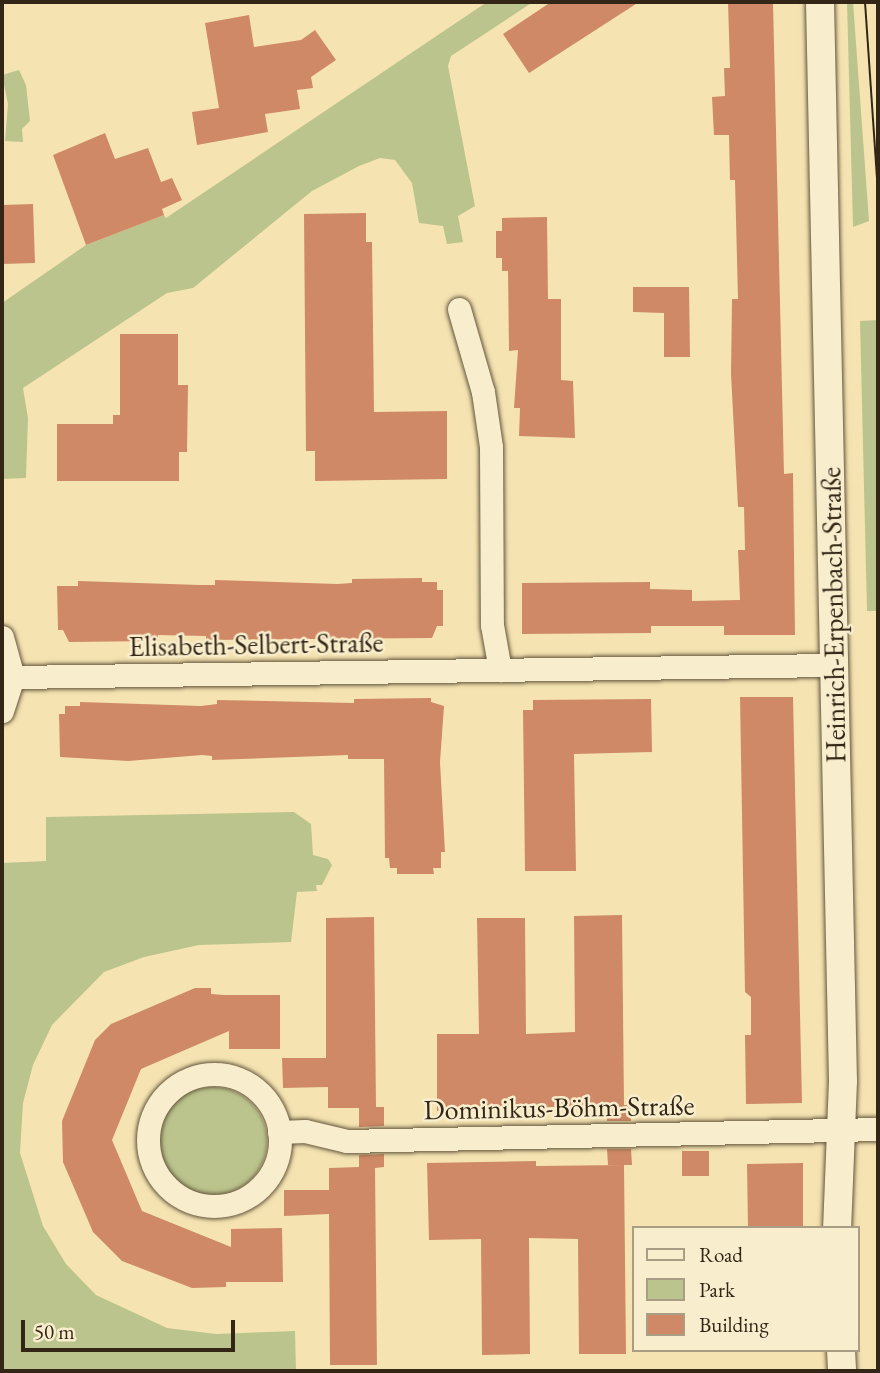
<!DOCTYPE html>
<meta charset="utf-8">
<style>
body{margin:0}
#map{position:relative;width:880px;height:1373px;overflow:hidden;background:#f5e4b2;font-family:"EB Garamond",serif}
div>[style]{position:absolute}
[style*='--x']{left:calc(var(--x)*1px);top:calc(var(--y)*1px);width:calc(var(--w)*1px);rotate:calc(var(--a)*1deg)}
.green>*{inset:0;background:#bbc48d}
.round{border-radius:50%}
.building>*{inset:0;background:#cf8966}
.roads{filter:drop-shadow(0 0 2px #64563d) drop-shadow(0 0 2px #64563d)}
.minor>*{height:23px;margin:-11.5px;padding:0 11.5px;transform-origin:11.5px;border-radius:11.5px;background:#f8edcd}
.minor>.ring{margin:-11.5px;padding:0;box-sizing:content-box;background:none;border:23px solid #f8edcd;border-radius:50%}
.tertiary>*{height:28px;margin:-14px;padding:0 14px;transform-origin:14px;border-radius:14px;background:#f8edcd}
.tram>*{height:2px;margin:-1px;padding:0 1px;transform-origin:1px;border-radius:1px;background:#332616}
span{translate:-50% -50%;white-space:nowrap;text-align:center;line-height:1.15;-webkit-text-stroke:5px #f8edcd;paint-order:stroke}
.street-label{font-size:28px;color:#332616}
.frame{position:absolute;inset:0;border:4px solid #332616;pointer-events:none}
.legend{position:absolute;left:632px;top:1226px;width:228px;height:126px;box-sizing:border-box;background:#f8edcd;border:2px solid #a99d84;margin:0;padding:9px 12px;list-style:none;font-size:21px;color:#332616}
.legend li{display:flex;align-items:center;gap:14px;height:35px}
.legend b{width:35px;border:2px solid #a99d84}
.scale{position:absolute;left:21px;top:1320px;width:214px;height:32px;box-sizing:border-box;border:4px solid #332616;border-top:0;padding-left:9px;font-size:21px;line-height:24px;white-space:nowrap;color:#332616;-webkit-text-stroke:5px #f8edcd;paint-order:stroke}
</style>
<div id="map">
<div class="green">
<i style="clip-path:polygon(487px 2px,533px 2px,451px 56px,448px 66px,475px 206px,458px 216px,463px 242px,447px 244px,443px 226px,419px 223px,412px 183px,395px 160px,380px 158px,359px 166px,312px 191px,193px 288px,167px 293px,23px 388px,28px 418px,26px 478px,2px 479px,2px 303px,86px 245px,164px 215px,166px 218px)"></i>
<i style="clip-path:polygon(847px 2px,853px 2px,869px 221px,853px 227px)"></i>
<i style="clip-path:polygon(19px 70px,26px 85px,30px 121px,22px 129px,23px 142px,5px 141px,8px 104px,2px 75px)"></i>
<i style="clip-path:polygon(878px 320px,878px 611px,867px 611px,860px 321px)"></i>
<i style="clip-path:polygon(294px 812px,311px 824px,313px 855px,328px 859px,332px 865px,322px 885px,316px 885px,317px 891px,297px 892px,291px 942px,199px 945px,144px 957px,104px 972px,52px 1025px,33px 1065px,23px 1103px,20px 1153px,43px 1226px,66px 1264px,96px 1295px,167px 1328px,216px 1334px,295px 1331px,296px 1371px,2px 1371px,2px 863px,46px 861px,46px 817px)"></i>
<i class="round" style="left:159px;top:1087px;width:108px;height:108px"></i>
</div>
<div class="building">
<i style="clip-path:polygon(551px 2px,639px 2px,529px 73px,503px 34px)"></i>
<i style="clip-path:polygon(728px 2px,773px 2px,784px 474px,793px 473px,795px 635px,724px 635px,724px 626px,651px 626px,651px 633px,522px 634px,522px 583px,650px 582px,650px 589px,692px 590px,692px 601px,740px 600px,738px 550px,745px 550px,744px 507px,738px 507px,731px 374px,732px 299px,738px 299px,735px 180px,730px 180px,729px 135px,714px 135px,712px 97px,725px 96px,724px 68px,730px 68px)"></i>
<i style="clip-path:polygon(249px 15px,254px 47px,301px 40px,315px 30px,336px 60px,311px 77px,313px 88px,297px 90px,300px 109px,265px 114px,268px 132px,197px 145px,192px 112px,219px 108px,205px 23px)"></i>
<i style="clip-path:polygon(105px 133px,115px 159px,148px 148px,161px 182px,172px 178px,182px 200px,162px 209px,164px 215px,86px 245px,53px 155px)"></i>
<i style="clip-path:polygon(33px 204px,35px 263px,2px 264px,2px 205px)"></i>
<i style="clip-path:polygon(366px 213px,366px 242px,372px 242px,374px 412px,447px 411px,447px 479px,315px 481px,315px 451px,306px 451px,304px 214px)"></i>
<i style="clip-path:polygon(547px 217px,548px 299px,561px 299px,561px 380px,573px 381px,575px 438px,519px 436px,520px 408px,514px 408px,518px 350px,509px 351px,508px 271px,502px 271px,502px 258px,496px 258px,496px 231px,502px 231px,502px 218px)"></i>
<i style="clip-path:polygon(633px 287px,689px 287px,690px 357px,664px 357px,664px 313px,633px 312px)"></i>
<i style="clip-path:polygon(120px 334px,178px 334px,178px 385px,188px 385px,187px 452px,179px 452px,179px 481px,57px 481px,57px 424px,113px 424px,113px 415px,120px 415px)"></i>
<i style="clip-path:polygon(422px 578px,422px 582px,437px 582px,437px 590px,443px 590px,443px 626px,437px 626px,432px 638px,206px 640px,206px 636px,158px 635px,158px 641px,69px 642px,63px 630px,58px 630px,57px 586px,78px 586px,78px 581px,200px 585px,215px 585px,215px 580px,337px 584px,352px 583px,352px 579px)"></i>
<i style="clip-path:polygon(740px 697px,793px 697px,802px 1103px,746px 1104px,745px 1035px,751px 1035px,751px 997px,745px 992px)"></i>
<i style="clip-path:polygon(431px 698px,431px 702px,444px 706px,440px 762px,445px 852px,441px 852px,441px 868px,433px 868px,434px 874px,397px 874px,397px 868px,390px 868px,389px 858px,385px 858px,384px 759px,348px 759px,348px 755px,212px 760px,212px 756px,202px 755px,128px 761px,60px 757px,59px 714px,65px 714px,65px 706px,80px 706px,80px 702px,201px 706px,217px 704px,217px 700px,354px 703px,354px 699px)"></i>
<i style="clip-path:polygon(651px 699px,652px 752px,574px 754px,576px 871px,525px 871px,523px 710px,533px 710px,533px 700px)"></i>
<i style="clip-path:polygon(622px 915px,624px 1105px,631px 1105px,631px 1121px,607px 1121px,607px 1105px,437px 1111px,437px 1034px,479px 1034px,477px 918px,525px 918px,526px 1034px,575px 1032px,574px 916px)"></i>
<i style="clip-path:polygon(374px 917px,376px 1107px,384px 1107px,384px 1126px,359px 1127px,359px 1108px,328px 1108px,328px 1087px,283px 1088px,282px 1058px,326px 1058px,326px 918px)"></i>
<i style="clip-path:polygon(195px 988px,211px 988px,211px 994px,224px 995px,280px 995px,280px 1049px,229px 1049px,229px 1031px,141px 1069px,112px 1140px,142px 1211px,231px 1247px,231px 1229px,282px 1228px,283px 1282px,226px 1282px,226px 1287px,192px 1288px,122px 1261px,93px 1232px,63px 1162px,62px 1121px,95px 1040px,111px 1024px)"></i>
<i style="clip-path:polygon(607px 1149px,631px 1149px,632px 1165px,608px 1165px)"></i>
<i style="clip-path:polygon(682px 1151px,709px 1151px,709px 1176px,682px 1176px)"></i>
<i style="clip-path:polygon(384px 1154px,384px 1167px,375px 1168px,377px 1365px,330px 1365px,329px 1214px,284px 1216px,284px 1190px,329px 1190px,329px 1168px,359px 1167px,359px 1155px)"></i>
<i style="clip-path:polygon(536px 1161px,536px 1166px,624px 1165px,626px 1354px,579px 1354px,578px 1239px,529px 1238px,530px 1354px,482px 1355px,481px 1239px,429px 1240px,427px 1163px)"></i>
<i style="clip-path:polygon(803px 1163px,803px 1228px,748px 1228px,747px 1164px)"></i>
</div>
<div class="roads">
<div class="minor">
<i style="--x:459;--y:309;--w:86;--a:73.9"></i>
<i style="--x:483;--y:392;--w:56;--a:81.7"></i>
<i style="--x:491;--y:447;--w:178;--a:89.7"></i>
<i style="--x:492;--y:625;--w:46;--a:79.9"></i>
<i style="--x:2;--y:637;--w:41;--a:74.6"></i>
<i style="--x:13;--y:677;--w:36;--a:108"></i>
<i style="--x:13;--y:677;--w:820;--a:-0.84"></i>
<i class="ring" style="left:148px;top:1074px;width:109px;height:109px"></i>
<i style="--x:279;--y:1132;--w:26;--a:-2"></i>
<i style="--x:305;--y:1131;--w:43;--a:13.4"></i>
<i style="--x:347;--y:1141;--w:531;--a:-1.29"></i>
</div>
<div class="tertiary">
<i style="--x:820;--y:2;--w:1079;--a:88.78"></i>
<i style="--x:843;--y:1081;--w:147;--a:92.3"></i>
<i style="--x:841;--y:1350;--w:21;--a:87"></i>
</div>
</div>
<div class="tram">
<i style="--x:865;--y:2;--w:190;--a:86.1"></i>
</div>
<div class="street-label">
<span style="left:833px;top:615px;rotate:-91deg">Heinrich-Erpenbach-Straße</span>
<span style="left:256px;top:644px;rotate:-1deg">Elisabeth-Selbert-Straße</span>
<span style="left:559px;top:1107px;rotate:-1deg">Dominikus-Böhm-Straße</span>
</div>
<div class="frame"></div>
<ul class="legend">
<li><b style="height:9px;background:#f8edcd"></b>Road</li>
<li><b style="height:19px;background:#bbc48d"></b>Park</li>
<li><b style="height:19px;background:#cf8966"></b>Building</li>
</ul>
<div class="scale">50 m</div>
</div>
